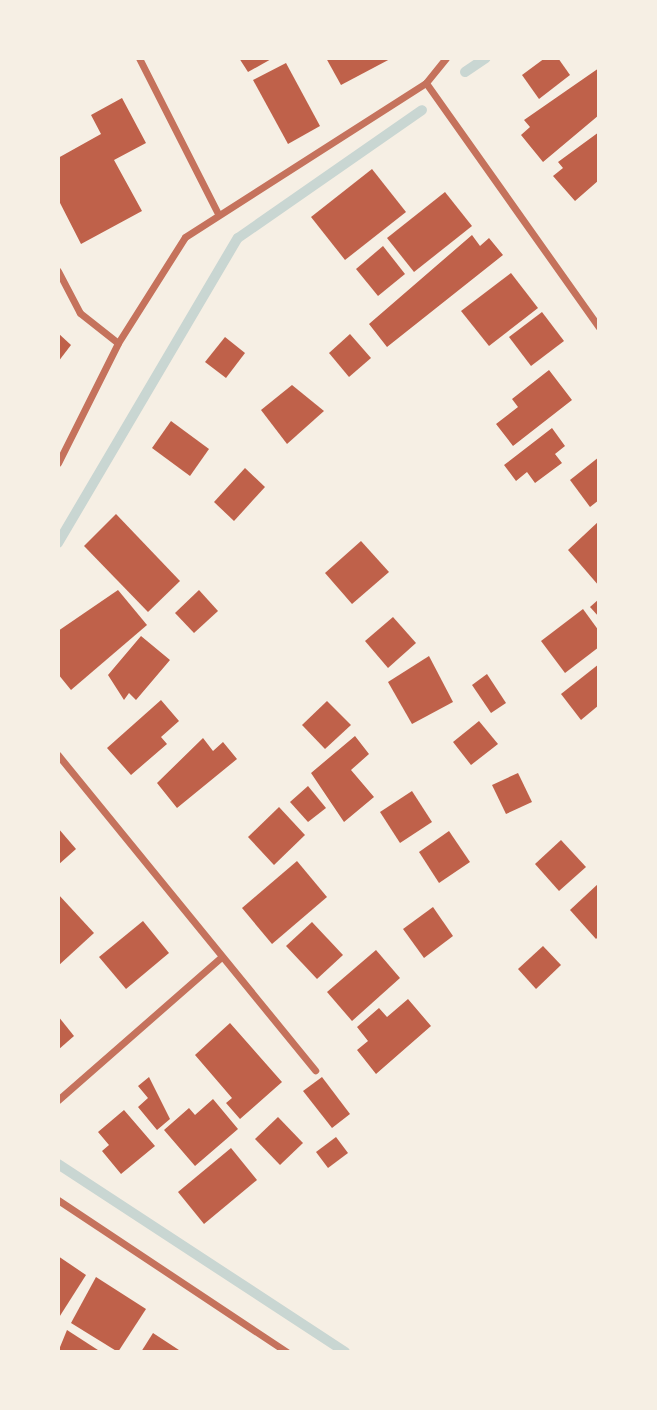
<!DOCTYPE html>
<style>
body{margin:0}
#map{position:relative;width:657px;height:1410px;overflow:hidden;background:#f6efe4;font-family:"Crimson Pro",serif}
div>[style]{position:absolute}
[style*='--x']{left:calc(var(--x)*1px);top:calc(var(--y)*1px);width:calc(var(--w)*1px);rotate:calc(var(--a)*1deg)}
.stream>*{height:10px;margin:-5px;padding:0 5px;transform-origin:5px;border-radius:5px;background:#c9d6d2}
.building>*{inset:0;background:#bf614a}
.minor>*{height:7px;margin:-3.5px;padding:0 3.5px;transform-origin:3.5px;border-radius:3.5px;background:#c5725c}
span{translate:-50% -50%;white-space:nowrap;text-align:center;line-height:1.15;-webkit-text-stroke:7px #f6efe4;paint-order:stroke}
.frame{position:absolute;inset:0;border:60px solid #f6efe4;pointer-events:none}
</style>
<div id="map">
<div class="stream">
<i style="--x:465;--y:72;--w:25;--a:-34"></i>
<i style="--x:58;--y:543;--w:354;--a:-59.5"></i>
<i style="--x:238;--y:238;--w:224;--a:-34.8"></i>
<i style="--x:58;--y:1164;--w:343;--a:33.2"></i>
</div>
<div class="building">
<i style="clip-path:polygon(239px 58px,273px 58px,248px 72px)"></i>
<i style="clip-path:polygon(326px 58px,392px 58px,341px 85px)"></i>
<i style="clip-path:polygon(545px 58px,558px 58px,570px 75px,539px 99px,522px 75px)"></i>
<i style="clip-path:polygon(286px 63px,320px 126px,288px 144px,253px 80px)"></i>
<i style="clip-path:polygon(599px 68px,599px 115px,543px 162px,521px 135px,530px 127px,524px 120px)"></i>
<i style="clip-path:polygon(122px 98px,146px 143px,114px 160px,142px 211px,81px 244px,58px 199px,58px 158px,101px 134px,91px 115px)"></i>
<i style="clip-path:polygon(599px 132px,599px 180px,575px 201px,553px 176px,563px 168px,558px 162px)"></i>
<i style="clip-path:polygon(372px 169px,406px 212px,345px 260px,311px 217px)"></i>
<i style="clip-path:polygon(445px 192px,472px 226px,414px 272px,387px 238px)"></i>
<i style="clip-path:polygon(472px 235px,480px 246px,489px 238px,503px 255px,387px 347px,369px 324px)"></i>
<i style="clip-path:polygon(383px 246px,405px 274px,378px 296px,356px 269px)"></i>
<i style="clip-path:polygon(511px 273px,538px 308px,489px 346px,461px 311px)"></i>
<i style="clip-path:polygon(542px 312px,564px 341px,531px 366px,509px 337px)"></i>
<i style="clip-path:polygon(58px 333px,71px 345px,58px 362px)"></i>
<i style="clip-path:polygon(350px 334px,371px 358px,349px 377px,329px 353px)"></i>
<i style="clip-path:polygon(225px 337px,245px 353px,226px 378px,205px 362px)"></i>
<i style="clip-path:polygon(549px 370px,572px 400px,513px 446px,496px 424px,518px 407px,512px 399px)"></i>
<i style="clip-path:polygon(292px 385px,324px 411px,287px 444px,261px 410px)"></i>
<i style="clip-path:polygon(171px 421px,209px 449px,190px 476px,152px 448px)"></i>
<i style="clip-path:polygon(552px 428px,565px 446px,555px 454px,562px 463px,535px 483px,527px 472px,516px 481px,504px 465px)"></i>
<i style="clip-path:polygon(599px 457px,599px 500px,590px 507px,570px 480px)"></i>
<i style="clip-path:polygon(245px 468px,265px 487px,234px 521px,214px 502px)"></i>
<i style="clip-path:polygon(116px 514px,180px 581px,148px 612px,84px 546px)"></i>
<i style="clip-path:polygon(599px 521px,599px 586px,568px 550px)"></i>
<i style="clip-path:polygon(361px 541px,389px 572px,352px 604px,325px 573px)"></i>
<i style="clip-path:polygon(118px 590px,147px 625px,71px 690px,58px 674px,58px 631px)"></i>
<i style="clip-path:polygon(199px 590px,218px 611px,194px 633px,175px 613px)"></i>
<i style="clip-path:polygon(599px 599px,599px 617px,590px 607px)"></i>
<i style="clip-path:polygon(583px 609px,599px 631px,599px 647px,565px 673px,541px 641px)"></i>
<i style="clip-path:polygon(393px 617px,416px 643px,388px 668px,365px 641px)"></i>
<i style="clip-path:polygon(141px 636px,170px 660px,136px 700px,129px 693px,124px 700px,108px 675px)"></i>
<i style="clip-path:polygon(429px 656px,453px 702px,412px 724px,388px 682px)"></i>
<i style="clip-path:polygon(599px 664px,599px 705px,581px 720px,561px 694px)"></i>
<i style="clip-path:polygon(487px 674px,506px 703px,491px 713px,472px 685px)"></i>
<i style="clip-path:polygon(161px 700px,179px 721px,161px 737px,167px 744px,131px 775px,107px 748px)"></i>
<i style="clip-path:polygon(327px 701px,351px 725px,325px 749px,302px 725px)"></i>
<i style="clip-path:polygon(479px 721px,498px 744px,471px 765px,453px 742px)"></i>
<i style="clip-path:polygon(355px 736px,369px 754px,351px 770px,374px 797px,344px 822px,311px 773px)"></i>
<i style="clip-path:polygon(203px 738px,213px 751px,223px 742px,237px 759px,177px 808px,157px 783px)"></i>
<i style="clip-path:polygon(518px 773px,532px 802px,506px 814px,492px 785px)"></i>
<i style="clip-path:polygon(308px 786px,326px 808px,308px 822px,290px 802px)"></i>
<i style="clip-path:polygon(412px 791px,432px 822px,400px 843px,380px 812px)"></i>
<i style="clip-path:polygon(279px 807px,305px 835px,274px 865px,248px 837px)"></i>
<i style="clip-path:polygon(58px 828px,76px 849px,58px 865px)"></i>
<i style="clip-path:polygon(449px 831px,470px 862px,439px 883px,419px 852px)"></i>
<i style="clip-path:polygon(561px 840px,586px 867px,559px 891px,535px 864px)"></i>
<i style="clip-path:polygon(297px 861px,327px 897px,272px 944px,242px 908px)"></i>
<i style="clip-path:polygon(599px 883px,599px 936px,596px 939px,570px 910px)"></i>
<i style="clip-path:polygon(58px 894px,94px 933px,58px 966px)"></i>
<i style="clip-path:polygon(433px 907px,453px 936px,424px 958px,403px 929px)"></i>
<i style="clip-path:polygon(143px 921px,169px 953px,126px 989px,99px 957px)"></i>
<i style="clip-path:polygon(312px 922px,343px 955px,317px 979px,286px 946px)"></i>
<i style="clip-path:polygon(543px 946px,561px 965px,536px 989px,518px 969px)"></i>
<i style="clip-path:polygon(376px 950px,400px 978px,352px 1021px,327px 992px)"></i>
<i style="clip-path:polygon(408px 999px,431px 1026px,376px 1074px,357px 1050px,368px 1041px,357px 1027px,379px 1008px,387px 1017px)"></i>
<i style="clip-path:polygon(58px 1016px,74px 1036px,58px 1050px)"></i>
<i style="clip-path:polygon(230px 1023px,282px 1082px,240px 1119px,226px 1103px,232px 1098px,195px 1055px)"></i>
<i style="clip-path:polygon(149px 1077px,170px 1119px,157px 1130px,138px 1107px,148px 1098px,138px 1086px)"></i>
<i style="clip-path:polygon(322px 1077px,350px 1114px,332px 1128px,303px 1091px)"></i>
<i style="clip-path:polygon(213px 1099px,238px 1129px,195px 1166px,164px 1130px,189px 1108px,195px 1115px)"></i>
<i style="clip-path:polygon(124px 1110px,155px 1146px,121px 1174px,102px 1151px,109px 1145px,98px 1132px)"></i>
<i style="clip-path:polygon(278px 1117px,303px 1143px,280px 1165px,255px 1139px)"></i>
<i style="clip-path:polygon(336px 1137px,348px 1153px,328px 1168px,316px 1152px)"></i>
<i style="clip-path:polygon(231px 1148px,257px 1180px,204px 1224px,178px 1192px)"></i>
<i style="clip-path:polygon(58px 1256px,86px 1275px,58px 1319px)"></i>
<i style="clip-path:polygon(96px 1277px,146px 1309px,118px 1352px,71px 1323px)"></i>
<i style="clip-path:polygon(67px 1330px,101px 1352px,58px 1352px)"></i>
<i style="clip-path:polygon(153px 1333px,182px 1352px,141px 1352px)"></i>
</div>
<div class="minor">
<i style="--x:139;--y:58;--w:173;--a:63.1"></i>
<i style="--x:446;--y:58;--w:32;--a:129"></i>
<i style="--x:426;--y:83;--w:299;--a:54.7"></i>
<i style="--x:58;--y:271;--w:47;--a:62.4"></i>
<i style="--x:80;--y:313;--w:48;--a:38.3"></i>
<i style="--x:58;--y:463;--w:134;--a:-63.4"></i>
<i style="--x:118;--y:343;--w:125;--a:-57.7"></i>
<i style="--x:185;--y:237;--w:286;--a:-32.6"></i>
<i style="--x:58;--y:755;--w:407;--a:50.8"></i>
<i style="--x:58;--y:1100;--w:215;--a:-41.2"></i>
<i style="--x:58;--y:1200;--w:275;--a:33.6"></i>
</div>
<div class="frame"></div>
</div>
